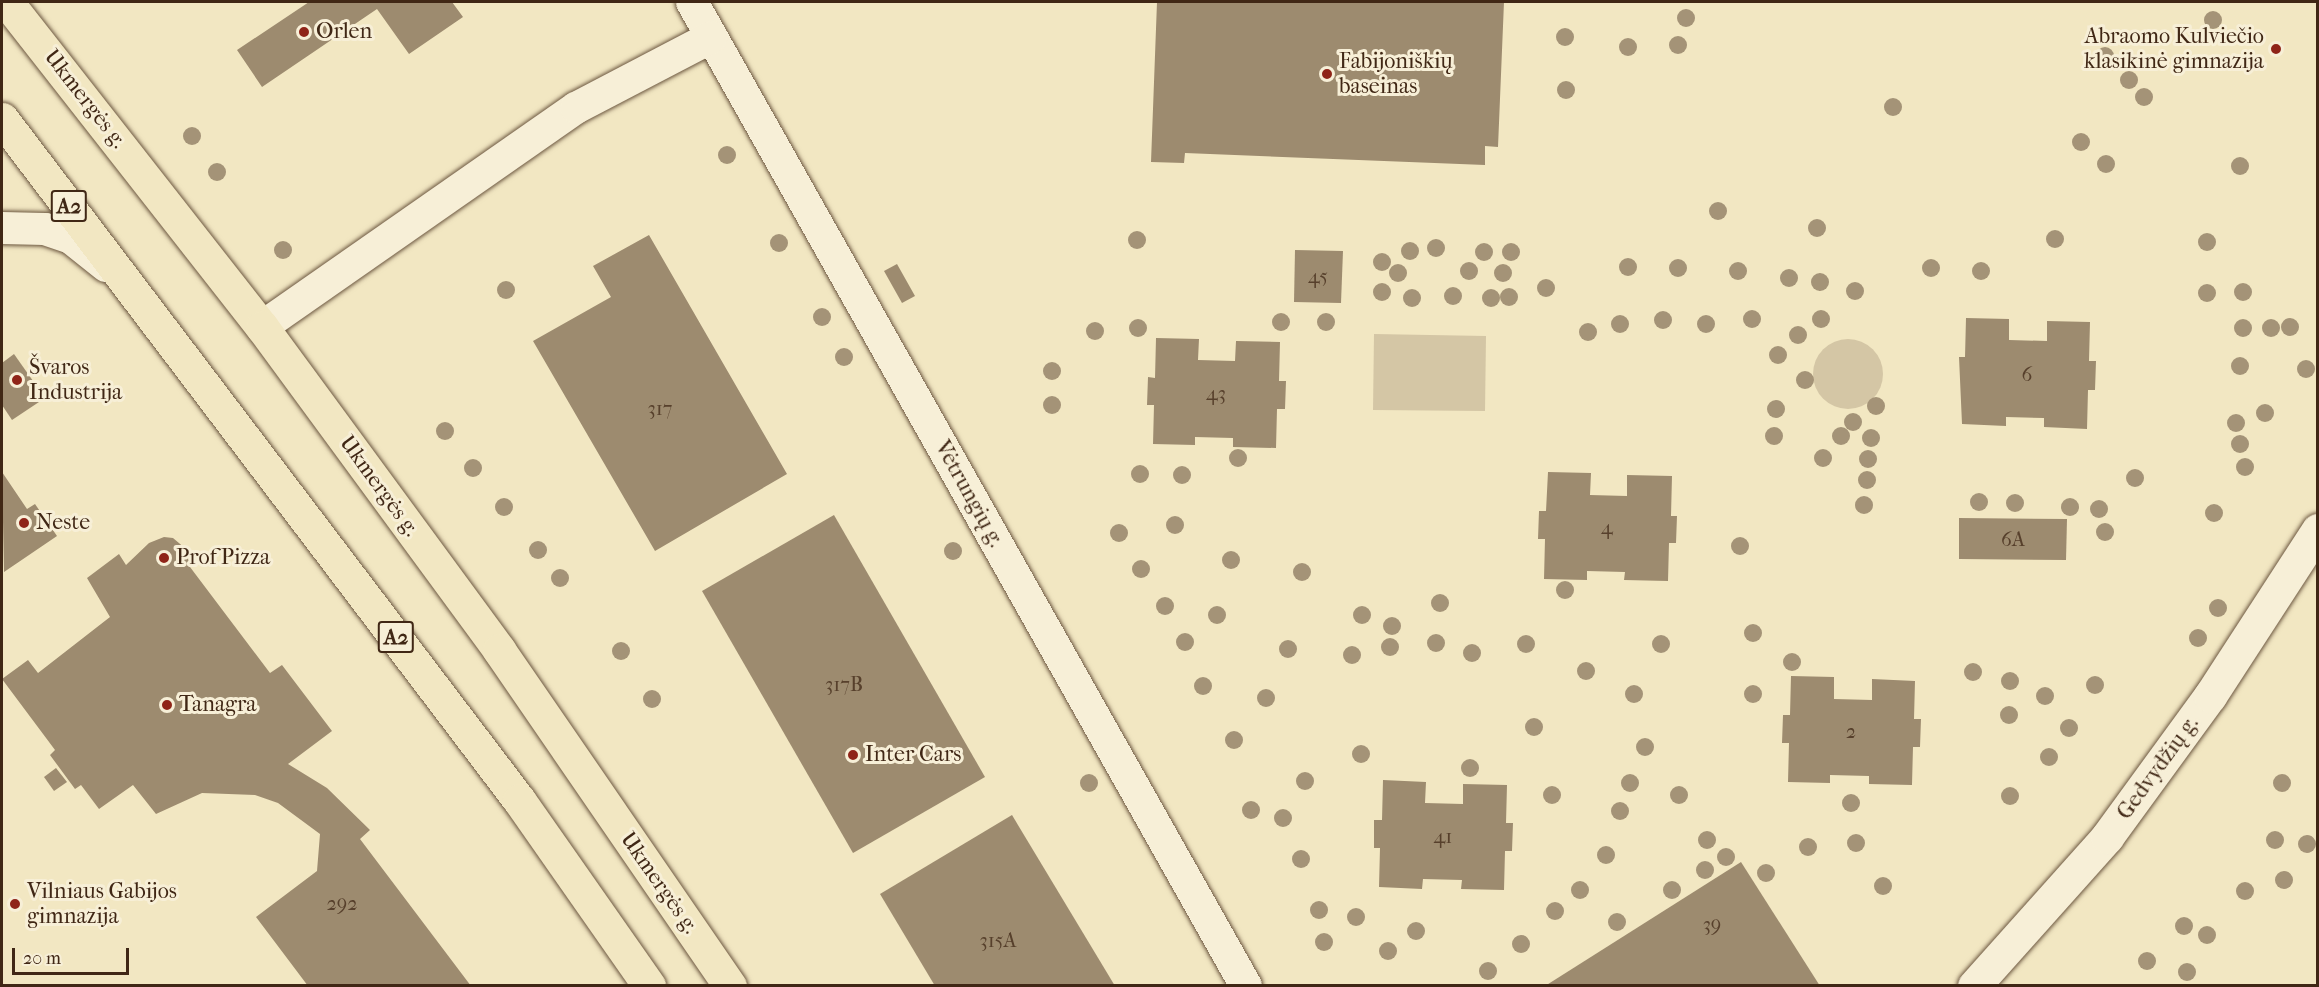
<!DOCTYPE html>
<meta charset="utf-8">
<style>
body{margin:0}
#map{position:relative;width:2319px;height:987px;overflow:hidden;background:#f2e7c2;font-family:"IM FELL French Canon",serif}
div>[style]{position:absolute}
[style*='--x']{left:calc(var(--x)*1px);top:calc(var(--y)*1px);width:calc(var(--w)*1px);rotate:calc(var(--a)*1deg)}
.green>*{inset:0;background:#d4c6a5}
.round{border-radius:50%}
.building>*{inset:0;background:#9d8b6f}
.roads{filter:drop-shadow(0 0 2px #6c5740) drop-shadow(0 0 2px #6c5740)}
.street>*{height:32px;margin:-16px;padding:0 16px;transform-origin:16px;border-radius:16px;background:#f7efd7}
.secondary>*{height:33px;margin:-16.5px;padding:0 16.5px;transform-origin:16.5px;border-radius:16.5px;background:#f7efd7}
.highway>*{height:33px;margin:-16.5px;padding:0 16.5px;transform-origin:16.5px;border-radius:16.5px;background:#f2e7c2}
.trees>*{width:18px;height:18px;margin:-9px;border-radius:50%;background:#a49377}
.dots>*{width:16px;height:16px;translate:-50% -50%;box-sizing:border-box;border:3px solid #f7efd7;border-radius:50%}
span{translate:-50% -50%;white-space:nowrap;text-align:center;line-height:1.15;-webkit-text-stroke:6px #f7efd7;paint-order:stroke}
.number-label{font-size:20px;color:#57402c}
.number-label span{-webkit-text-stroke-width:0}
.shield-label span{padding:2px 4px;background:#f7efd7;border:2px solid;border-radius:4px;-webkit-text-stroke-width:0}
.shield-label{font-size:21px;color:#402715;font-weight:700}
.poi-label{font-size:22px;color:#402715}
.left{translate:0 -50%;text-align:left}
.right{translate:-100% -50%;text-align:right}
.street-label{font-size:22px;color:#402715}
.frame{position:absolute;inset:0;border:3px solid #402715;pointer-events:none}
.scale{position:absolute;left:12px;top:948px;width:117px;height:27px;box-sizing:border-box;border:3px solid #402715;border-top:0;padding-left:8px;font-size:18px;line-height:21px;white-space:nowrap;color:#402715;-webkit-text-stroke:4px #f7efd7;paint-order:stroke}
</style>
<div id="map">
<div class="green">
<i style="clip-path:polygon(1374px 334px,1486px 336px,1485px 411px,1373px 410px)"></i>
<i class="round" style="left:1813px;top:339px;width:70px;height:70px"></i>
</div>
<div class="building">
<i style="clip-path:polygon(309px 2px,452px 2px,463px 17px,409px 54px,377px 9px,262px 87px,237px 50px)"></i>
<i style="clip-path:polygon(1157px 2px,1504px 2px,1498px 147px,1485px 146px,1485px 165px,1185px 153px,1184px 163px,1151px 162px)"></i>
<i style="clip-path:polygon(649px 235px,787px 474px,655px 551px,533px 341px,611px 297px,593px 266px)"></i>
<i style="clip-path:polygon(1295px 250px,1343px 251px,1341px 303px,1294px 302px)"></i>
<i style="clip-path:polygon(897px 264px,915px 296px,902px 303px,884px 271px)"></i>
<i style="clip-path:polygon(1966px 318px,2009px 319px,2009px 340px,2047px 341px,2047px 321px,2090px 322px,2089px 361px,2096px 361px,2095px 390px,2088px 390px,2087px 429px,2044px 427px,2044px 418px,2006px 417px,2006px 426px,1962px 424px,1959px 357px,1965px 357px)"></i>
<i style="clip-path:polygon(1156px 338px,1199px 339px,1198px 360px,1235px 361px,1236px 341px,1280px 342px,1279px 381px,1286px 381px,1285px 409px,1277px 409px,1276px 448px,1233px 447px,1233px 438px,1195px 437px,1195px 445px,1153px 444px,1154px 405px,1147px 405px,1148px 377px,1155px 378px)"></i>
<i style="clip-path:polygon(14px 354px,45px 398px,12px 420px,2px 405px,2px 363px)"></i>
<i style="clip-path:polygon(2px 472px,27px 509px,35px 504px,57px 536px,4px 572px)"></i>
<i style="clip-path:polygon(1548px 472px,1591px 473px,1590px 495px,1627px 496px,1627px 475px,1672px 476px,1671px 516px,1677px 516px,1676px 543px,1669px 543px,1668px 581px,1624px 580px,1625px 572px,1587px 571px,1587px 580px,1544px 579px,1545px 539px,1538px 539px,1539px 511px,1546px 511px)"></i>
<i style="clip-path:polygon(834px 515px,985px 777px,853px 853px,702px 591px)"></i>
<i style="clip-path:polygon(1959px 518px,2067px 519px,2066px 560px,1959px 559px)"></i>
<i style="clip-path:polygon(164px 537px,173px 538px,186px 549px,190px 567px,270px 673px,282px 665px,332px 731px,288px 764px,327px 788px,370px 830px,360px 839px,471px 986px,308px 986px,256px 917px,317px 871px,320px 834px,278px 803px,255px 795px,202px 793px,156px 814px,133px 785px,99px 809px,81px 785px,75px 789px,50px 755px,55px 750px,2px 679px,28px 660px,38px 673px,110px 617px,87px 578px,119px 554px,126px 565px,149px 543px)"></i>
<i style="clip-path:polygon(1791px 676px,1834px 677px,1834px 699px,1872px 700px,1872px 679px,1915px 681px,1914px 719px,1921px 719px,1920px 747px,1913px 747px,1912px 785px,1869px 784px,1869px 776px,1830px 775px,1830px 783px,1788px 782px,1789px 743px,1782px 743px,1783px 715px,1790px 715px)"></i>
<i style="clip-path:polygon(56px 768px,67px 782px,54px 791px,44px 777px)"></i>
<i style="clip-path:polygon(1383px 780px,1426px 782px,1425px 803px,1463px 804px,1463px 784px,1507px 785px,1506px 823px,1513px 823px,1512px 851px,1505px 851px,1504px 890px,1461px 889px,1462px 880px,1423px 879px,1422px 889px,1379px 887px,1380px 848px,1374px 848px,1374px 820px,1382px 820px)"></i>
<i style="clip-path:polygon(1012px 815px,1115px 986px,935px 986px,880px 894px)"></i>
<i style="clip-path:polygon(1741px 862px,1820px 986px,1545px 986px)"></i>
</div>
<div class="roads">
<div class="street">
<i style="--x:692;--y:2;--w:1129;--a:60.62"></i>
<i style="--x:2;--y:228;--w:43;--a:1.3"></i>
<i style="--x:45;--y:229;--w:28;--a:19"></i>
<i style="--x:71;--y:238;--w:45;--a:38.7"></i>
<i style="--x:262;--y:327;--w:383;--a:-34.9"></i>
<i style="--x:576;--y:108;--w:153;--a:-27.6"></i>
</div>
<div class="secondary">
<i style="--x:1974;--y:986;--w:200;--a:-48.2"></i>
<i style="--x:2107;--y:837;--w:175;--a:-53.9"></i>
<i style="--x:2210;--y:696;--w:198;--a:-57"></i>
</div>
<div class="highway">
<i style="--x:7;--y:2;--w:413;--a:51.9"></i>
<i style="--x:262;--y:327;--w:401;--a:53.7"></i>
<i style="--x:499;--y:650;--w:408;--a:55.5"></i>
<i style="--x:2;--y:119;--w:855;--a:52.8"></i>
<i style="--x:519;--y:800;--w:227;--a:55"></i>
</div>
</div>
<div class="trees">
<i style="left:1686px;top:18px"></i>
<i style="left:2213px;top:20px"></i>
<i style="left:1565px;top:37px"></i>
<i style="left:1678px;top:45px"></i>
<i style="left:1628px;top:47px"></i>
<i style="left:2105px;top:56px"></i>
<i style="left:2129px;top:80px"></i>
<i style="left:1566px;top:90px"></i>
<i style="left:2144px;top:97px"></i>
<i style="left:1893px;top:107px"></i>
<i style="left:192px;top:136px"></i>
<i style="left:2081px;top:142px"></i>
<i style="left:727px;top:155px"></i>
<i style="left:2106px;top:164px"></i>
<i style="left:2240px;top:166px"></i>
<i style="left:217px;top:172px"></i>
<i style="left:1718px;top:211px"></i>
<i style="left:1817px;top:228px"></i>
<i style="left:2055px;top:239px"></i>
<i style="left:1137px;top:240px"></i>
<i style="left:2207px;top:242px"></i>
<i style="left:779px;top:243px"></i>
<i style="left:1436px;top:248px"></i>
<i style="left:283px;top:250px"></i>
<i style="left:1410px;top:251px"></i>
<i style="left:1484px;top:252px"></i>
<i style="left:1511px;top:252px"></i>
<i style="left:1382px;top:262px"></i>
<i style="left:1628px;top:267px"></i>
<i style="left:1678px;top:268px"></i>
<i style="left:1931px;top:268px"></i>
<i style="left:1469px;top:271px"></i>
<i style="left:1738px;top:271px"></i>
<i style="left:1981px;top:271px"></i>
<i style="left:1398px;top:273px"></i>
<i style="left:1503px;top:273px"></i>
<i style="left:1789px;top:278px"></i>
<i style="left:1820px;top:282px"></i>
<i style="left:1546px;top:288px"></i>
<i style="left:506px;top:290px"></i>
<i style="left:1855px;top:291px"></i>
<i style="left:1382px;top:292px"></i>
<i style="left:2243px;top:292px"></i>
<i style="left:2207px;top:293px"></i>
<i style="left:1453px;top:296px"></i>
<i style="left:1509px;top:297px"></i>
<i style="left:1412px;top:298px"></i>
<i style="left:1491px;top:298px"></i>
<i style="left:822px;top:317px"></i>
<i style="left:1752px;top:319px"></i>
<i style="left:1821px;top:319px"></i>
<i style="left:1663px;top:320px"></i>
<i style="left:1281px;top:322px"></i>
<i style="left:1326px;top:322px"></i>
<i style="left:1620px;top:324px"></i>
<i style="left:1706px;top:324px"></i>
<i style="left:2290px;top:327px"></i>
<i style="left:1138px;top:328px"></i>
<i style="left:2243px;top:328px"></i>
<i style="left:2271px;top:328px"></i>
<i style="left:1095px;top:331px"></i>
<i style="left:1588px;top:332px"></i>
<i style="left:1798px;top:335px"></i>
<i style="left:1778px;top:355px"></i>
<i style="left:844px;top:357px"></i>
<i style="left:2240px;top:366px"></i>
<i style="left:2306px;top:369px"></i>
<i style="left:1052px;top:371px"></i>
<i style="left:1805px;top:380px"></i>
<i style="left:1052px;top:405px"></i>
<i style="left:1876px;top:406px"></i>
<i style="left:1776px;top:409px"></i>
<i style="left:2265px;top:413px"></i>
<i style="left:1853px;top:422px"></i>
<i style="left:2236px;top:423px"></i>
<i style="left:445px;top:431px"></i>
<i style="left:1774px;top:436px"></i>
<i style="left:1841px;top:436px"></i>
<i style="left:1871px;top:438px"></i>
<i style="left:2240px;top:444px"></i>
<i style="left:1238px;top:458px"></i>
<i style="left:1823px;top:458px"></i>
<i style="left:1868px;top:459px"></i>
<i style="left:2245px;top:467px"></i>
<i style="left:473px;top:468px"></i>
<i style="left:1140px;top:474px"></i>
<i style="left:1182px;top:475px"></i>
<i style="left:2135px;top:478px"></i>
<i style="left:1867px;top:480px"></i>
<i style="left:1979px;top:502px"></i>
<i style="left:2015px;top:503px"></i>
<i style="left:1864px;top:505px"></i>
<i style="left:504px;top:507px"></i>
<i style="left:2070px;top:507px"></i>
<i style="left:2099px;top:509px"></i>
<i style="left:2214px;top:513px"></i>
<i style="left:1175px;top:525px"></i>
<i style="left:2105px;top:532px"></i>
<i style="left:1119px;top:533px"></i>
<i style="left:1740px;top:546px"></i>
<i style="left:538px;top:550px"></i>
<i style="left:953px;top:551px"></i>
<i style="left:1231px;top:560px"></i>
<i style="left:1141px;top:569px"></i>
<i style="left:1302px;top:572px"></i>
<i style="left:560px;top:578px"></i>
<i style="left:1565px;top:590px"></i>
<i style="left:1440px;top:603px"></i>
<i style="left:1165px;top:606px"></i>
<i style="left:2218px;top:608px"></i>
<i style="left:1217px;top:615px"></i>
<i style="left:1362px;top:615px"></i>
<i style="left:1392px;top:626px"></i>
<i style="left:1753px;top:633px"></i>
<i style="left:2198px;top:638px"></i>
<i style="left:1185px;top:642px"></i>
<i style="left:1436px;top:643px"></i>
<i style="left:1526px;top:644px"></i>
<i style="left:1661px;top:644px"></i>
<i style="left:1390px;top:647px"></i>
<i style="left:1288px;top:649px"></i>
<i style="left:621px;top:651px"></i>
<i style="left:1472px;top:653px"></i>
<i style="left:1352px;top:655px"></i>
<i style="left:1792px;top:662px"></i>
<i style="left:1586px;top:671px"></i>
<i style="left:1973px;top:672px"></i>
<i style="left:2010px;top:681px"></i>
<i style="left:2095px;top:685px"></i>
<i style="left:1203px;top:686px"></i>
<i style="left:1634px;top:694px"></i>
<i style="left:1753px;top:694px"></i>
<i style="left:2045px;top:696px"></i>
<i style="left:1266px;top:698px"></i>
<i style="left:652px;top:699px"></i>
<i style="left:2009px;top:715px"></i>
<i style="left:1534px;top:727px"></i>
<i style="left:2069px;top:728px"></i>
<i style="left:1234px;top:740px"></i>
<i style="left:1645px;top:747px"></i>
<i style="left:1361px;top:754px"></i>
<i style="left:2049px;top:757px"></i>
<i style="left:1470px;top:768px"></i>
<i style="left:1305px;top:781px"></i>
<i style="left:1089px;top:783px"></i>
<i style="left:1630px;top:783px"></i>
<i style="left:2282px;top:783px"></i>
<i style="left:1552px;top:795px"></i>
<i style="left:1679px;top:795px"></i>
<i style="left:2010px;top:796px"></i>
<i style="left:1851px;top:803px"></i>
<i style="left:1251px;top:810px"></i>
<i style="left:1620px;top:811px"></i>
<i style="left:1283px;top:818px"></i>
<i style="left:1707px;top:840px"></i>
<i style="left:2275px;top:840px"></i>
<i style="left:1856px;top:843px"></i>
<i style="left:2307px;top:844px"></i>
<i style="left:1808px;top:847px"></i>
<i style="left:1606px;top:855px"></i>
<i style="left:1726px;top:857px"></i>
<i style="left:1301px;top:859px"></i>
<i style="left:1705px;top:870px"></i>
<i style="left:1766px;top:873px"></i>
<i style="left:2284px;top:880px"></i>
<i style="left:1883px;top:886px"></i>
<i style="left:1580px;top:890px"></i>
<i style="left:1672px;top:890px"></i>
<i style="left:2245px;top:891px"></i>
<i style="left:1319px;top:910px"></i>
<i style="left:1555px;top:911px"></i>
<i style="left:1356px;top:917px"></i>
<i style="left:1617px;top:922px"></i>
<i style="left:2184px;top:926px"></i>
<i style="left:1416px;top:931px"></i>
<i style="left:2207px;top:935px"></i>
<i style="left:1324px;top:942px"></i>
<i style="left:1521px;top:944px"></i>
<i style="left:1388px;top:951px"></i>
<i style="left:2147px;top:961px"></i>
<i style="left:1488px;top:971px"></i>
<i style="left:2187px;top:972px"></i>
</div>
<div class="dots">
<i style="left:304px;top:32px;background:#8f2418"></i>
<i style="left:2276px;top:49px;background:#8f2418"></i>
<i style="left:1327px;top:74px;background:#8f2418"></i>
<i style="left:17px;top:380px;background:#8f2418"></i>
<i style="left:24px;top:523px;background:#8f2418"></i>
<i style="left:164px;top:558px;background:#8f2418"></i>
<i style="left:167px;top:705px;background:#8f2418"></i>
<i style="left:853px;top:755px;background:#8f2418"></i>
<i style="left:15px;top:904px;background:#8f2418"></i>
</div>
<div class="number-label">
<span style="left:1318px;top:276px">45</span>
<span style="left:2027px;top:374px">6</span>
<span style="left:1216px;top:393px">43</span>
<span style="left:660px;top:408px">317</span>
<span style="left:1607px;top:527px">4</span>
<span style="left:2013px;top:539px">6A</span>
<span style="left:844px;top:684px">317B</span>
<span style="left:1851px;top:731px">2</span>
<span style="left:1443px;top:836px">41</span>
<span style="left:342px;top:903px">292</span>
<span style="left:1712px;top:924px">39</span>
<span style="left:998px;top:940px">315A</span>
</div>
<div class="shield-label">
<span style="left:69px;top:206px">A2</span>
<span style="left:396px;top:637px">A2</span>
</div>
<div class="poi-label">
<span class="left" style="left:316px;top:32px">Orlen</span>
<span class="right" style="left:2264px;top:49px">Abraomo Kulviečio<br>klasikinė gimnazija</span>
<span class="left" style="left:1339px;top:74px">Fabijoniškių<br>baseinas</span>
<span class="left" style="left:29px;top:380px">Švaros<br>Industrija</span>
<span class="left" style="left:36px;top:523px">Neste</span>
<span class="left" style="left:176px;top:558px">ProfPizza</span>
<span class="left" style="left:179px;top:705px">Tanagra</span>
<span class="left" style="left:865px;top:755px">Inter Cars</span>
<span class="left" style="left:27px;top:904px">Vilniaus Gabijos<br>gimnazija</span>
</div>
<div class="street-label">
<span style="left:85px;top:99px;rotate:52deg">Ukmergės g.</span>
<span style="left:379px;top:486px;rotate:54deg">Ukmergės g.</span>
<span style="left:969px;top:494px;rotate:61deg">Vėtrungių g.</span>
<span style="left:2158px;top:768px;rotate:-54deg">Gedvydžių g.</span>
<span style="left:659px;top:883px;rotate:55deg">Ukmergės g.</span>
</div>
<div class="frame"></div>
<div class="scale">20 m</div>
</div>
